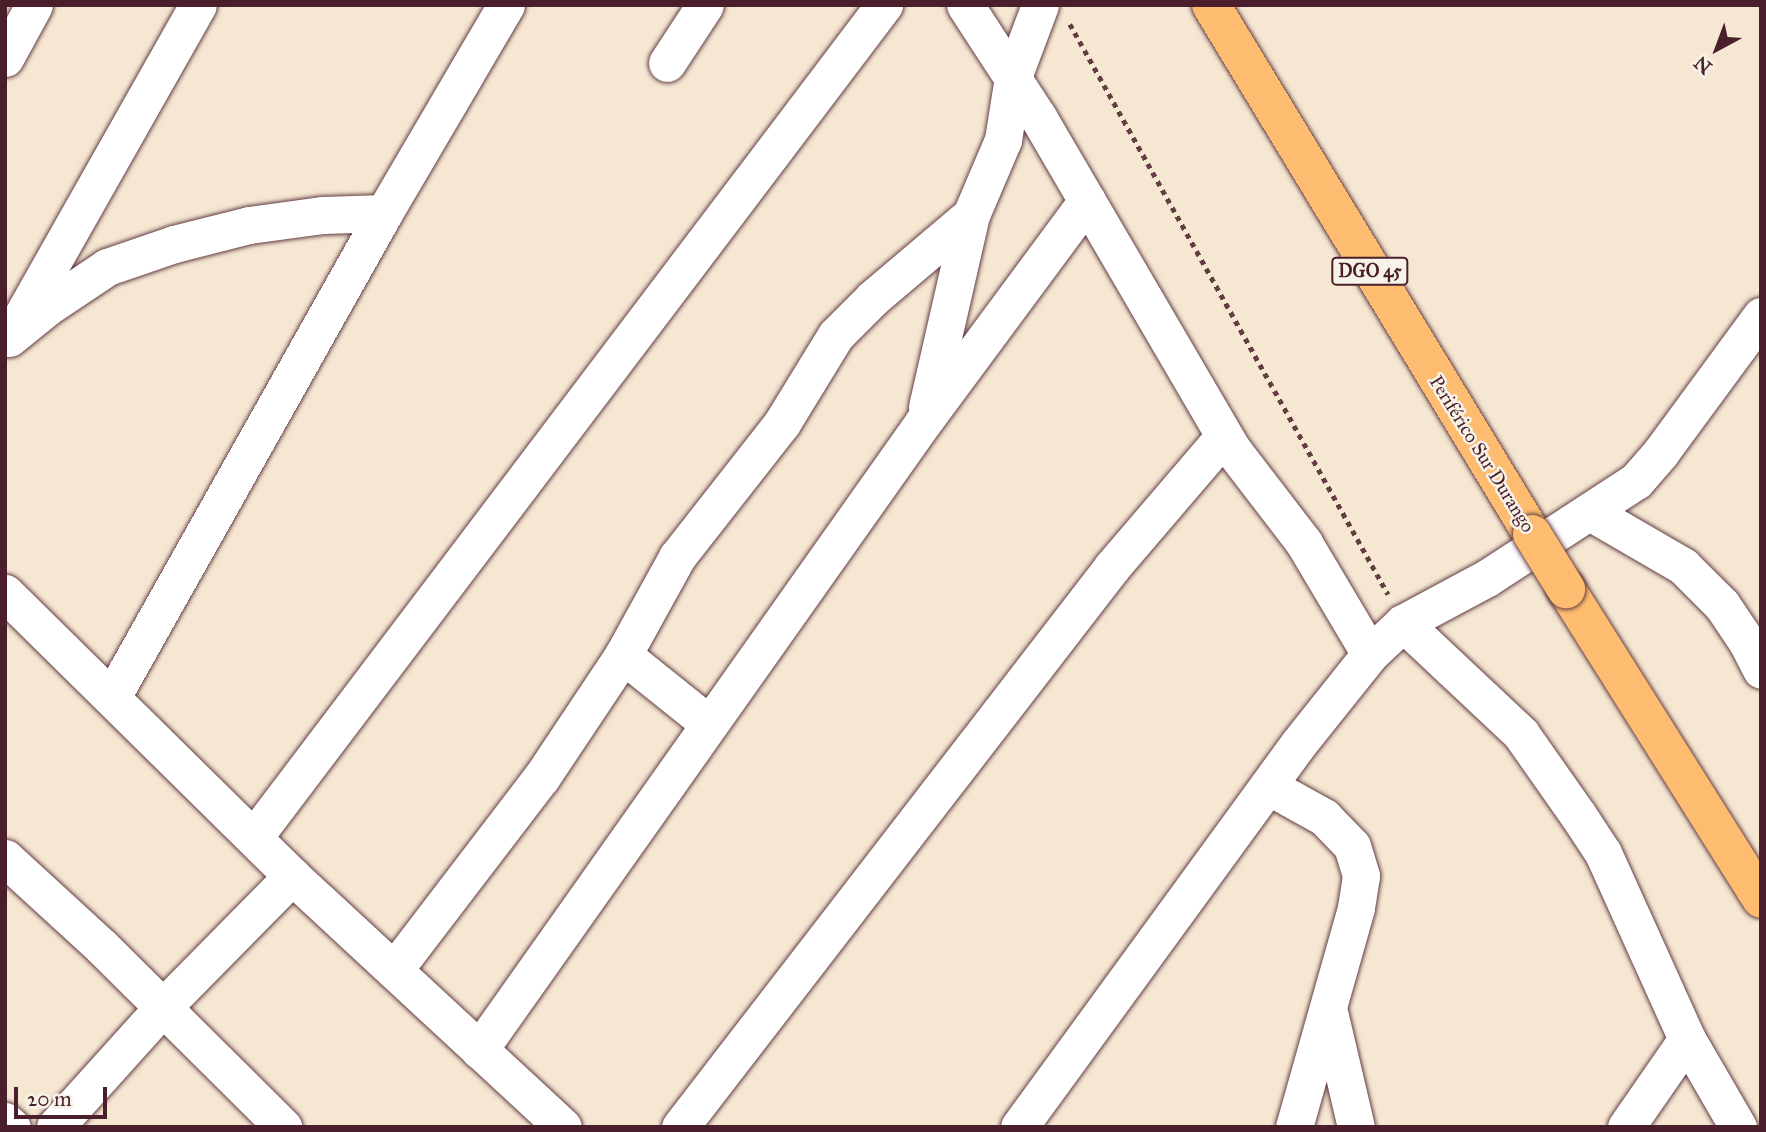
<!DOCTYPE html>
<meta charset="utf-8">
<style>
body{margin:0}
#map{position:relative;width:1766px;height:1132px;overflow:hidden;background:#f5e7d2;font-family:"IM FELL Great Primer",serif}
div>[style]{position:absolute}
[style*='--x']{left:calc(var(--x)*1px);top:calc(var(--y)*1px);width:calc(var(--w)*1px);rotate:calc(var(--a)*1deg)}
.path>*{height:4.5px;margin-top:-2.25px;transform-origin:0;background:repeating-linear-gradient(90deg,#643d44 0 5px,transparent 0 10px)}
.roads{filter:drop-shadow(0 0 2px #643d44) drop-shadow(0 0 2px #643d44)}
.minor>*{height:37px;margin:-18.5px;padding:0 18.5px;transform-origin:18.5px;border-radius:18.5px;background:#fff}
.trunk>*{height:38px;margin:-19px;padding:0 19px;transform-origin:19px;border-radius:19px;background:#fdbc6f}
.bridges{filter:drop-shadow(0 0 2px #643d44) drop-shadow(0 0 2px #643d44)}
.trunk-bridge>*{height:38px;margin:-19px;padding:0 19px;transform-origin:19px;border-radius:19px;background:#fdbc6f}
span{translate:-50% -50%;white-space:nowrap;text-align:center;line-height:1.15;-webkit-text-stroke:5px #f7f3e8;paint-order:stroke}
.shield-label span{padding:2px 5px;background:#f7f3e8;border:2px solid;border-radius:5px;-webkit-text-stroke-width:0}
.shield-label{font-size:18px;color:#4a1f2b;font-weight:700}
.street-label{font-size:19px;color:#4a1f2b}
.frame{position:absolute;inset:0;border:7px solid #4a1f2b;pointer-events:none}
.north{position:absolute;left:1682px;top:14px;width:70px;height:70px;-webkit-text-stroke:5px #f7f3e8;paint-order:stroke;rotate:221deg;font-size:19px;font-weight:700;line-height:28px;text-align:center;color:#4a1f2b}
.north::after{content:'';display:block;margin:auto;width:24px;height:32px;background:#4a1f2b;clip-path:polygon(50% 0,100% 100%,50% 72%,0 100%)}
.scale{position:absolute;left:14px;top:1087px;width:93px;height:32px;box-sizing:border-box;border:4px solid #4a1f2b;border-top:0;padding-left:9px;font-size:21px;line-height:24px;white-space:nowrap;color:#4a1f2b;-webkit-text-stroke:5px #f7f3e8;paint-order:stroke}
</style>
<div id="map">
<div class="path">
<i style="--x:1070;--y:24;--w:653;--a:60.84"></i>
</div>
<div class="roads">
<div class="minor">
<i style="--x:965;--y:5;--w:134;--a:56.9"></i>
<i style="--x:1038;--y:117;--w:385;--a:59.7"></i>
<i style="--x:1232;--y:449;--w:118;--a:52.5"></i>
<i style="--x:1304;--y:543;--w:129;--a:59.3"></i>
<i style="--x:5;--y:58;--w:60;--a:-61.3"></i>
<i style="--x:667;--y:63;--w:69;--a:-56.8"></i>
<i style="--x:18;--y:323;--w:365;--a:-60.5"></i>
<i style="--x:9;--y:338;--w:48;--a:-39"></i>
<i style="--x:46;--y:308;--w:73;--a:-33.9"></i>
<i style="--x:107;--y:267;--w:71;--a:-18.9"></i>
<i style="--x:174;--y:244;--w:77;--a:-14.2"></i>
<i style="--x:249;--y:225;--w:75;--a:-7.7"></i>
<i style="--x:323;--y:215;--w:61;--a:-1.9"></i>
<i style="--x:927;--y:407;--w:197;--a:-77.1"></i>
<i style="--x:971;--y:215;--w:82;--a:-66.9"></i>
<i style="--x:1003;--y:140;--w:64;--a:-81"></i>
<i style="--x:1013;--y:77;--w:77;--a:-69.4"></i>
<i style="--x:1590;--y:512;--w:108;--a:30.1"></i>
<i style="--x:1683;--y:566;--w:55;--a:45"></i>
<i style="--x:1722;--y:605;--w:45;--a:56"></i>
<i style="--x:1747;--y:642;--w:31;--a:63"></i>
<i style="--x:5;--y:593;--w:403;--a:44.6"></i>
<i style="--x:292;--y:876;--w:369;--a:42.8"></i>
<i style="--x:1403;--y:623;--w:162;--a:43.2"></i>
<i style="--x:1521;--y:734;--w:99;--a:54.9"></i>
<i style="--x:1578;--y:815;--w:45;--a:56.7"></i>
<i style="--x:1603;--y:853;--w:204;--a:65.7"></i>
<i style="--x:1687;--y:1039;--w:102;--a:59.9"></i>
<i style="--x:623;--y:655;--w:110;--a:38.7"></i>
<i style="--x:112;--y:697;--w:555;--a:-60.66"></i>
<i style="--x:384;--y:213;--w:241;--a:-59.6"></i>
<i style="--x:1268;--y:786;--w:64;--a:29"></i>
<i style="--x:1324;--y:817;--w:40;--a:46"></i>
<i style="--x:1352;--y:846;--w:31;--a:73"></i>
<i style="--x:1361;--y:876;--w:32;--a:99"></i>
<i style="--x:1356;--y:908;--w:228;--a:105.8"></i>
<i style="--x:254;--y:837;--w:1044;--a:-52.87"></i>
<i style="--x:5;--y:858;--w:130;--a:42.5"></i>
<i style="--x:101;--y:946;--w:257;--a:44.8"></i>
<i style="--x:394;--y:970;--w:242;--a:-52.6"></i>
<i style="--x:541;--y:778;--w:148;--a:-56.3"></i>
<i style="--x:623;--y:655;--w:112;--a:-61.1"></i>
<i style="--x:677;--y:557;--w:170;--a:-51.9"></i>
<i style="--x:782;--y:423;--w:103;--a:-58.5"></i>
<i style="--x:836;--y:335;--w:52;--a:-45"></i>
<i style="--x:873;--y:298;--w:128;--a:-40.3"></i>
<i style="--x:1329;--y:1012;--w:118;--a:76.8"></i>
<i style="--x:479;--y:1050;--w:770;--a:-54.72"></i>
<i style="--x:924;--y:421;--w:274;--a:-53.5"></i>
<i style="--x:5;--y:1121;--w:9;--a:41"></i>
<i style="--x:55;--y:1127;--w:161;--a:-48"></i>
<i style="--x:163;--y:1007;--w:184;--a:-45.4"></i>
<i style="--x:680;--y:1127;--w:707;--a:-52.35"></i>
<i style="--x:1112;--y:567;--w:172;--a:-49.5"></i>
<i style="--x:1019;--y:1127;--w:475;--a:-53.9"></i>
<i style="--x:1299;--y:743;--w:114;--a:-51.4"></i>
<i style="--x:1370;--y:654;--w:45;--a:-43.2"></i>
<i style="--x:1403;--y:623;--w:95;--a:-28.2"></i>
<i style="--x:1487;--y:578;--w:178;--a:-33.1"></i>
<i style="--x:1636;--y:481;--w:38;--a:-49"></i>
<i style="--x:1661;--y:452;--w:169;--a:-53.7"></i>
<i style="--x:1626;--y:1127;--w:107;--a:-55.3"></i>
</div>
<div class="trunk">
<i style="--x:1211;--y:5;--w:619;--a:58.75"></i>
<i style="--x:1566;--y:589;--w:366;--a:57.8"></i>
</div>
</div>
<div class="bridges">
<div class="trunk-bridge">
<i style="--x:1532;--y:534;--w:65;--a:58.3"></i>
</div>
</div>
<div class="shield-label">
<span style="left:1370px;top:271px">DGO 45</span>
</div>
<div class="street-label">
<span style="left:1482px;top:454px;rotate:58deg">Periférico Sur Durango</span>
</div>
<div class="frame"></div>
<div class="north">N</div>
<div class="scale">20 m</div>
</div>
